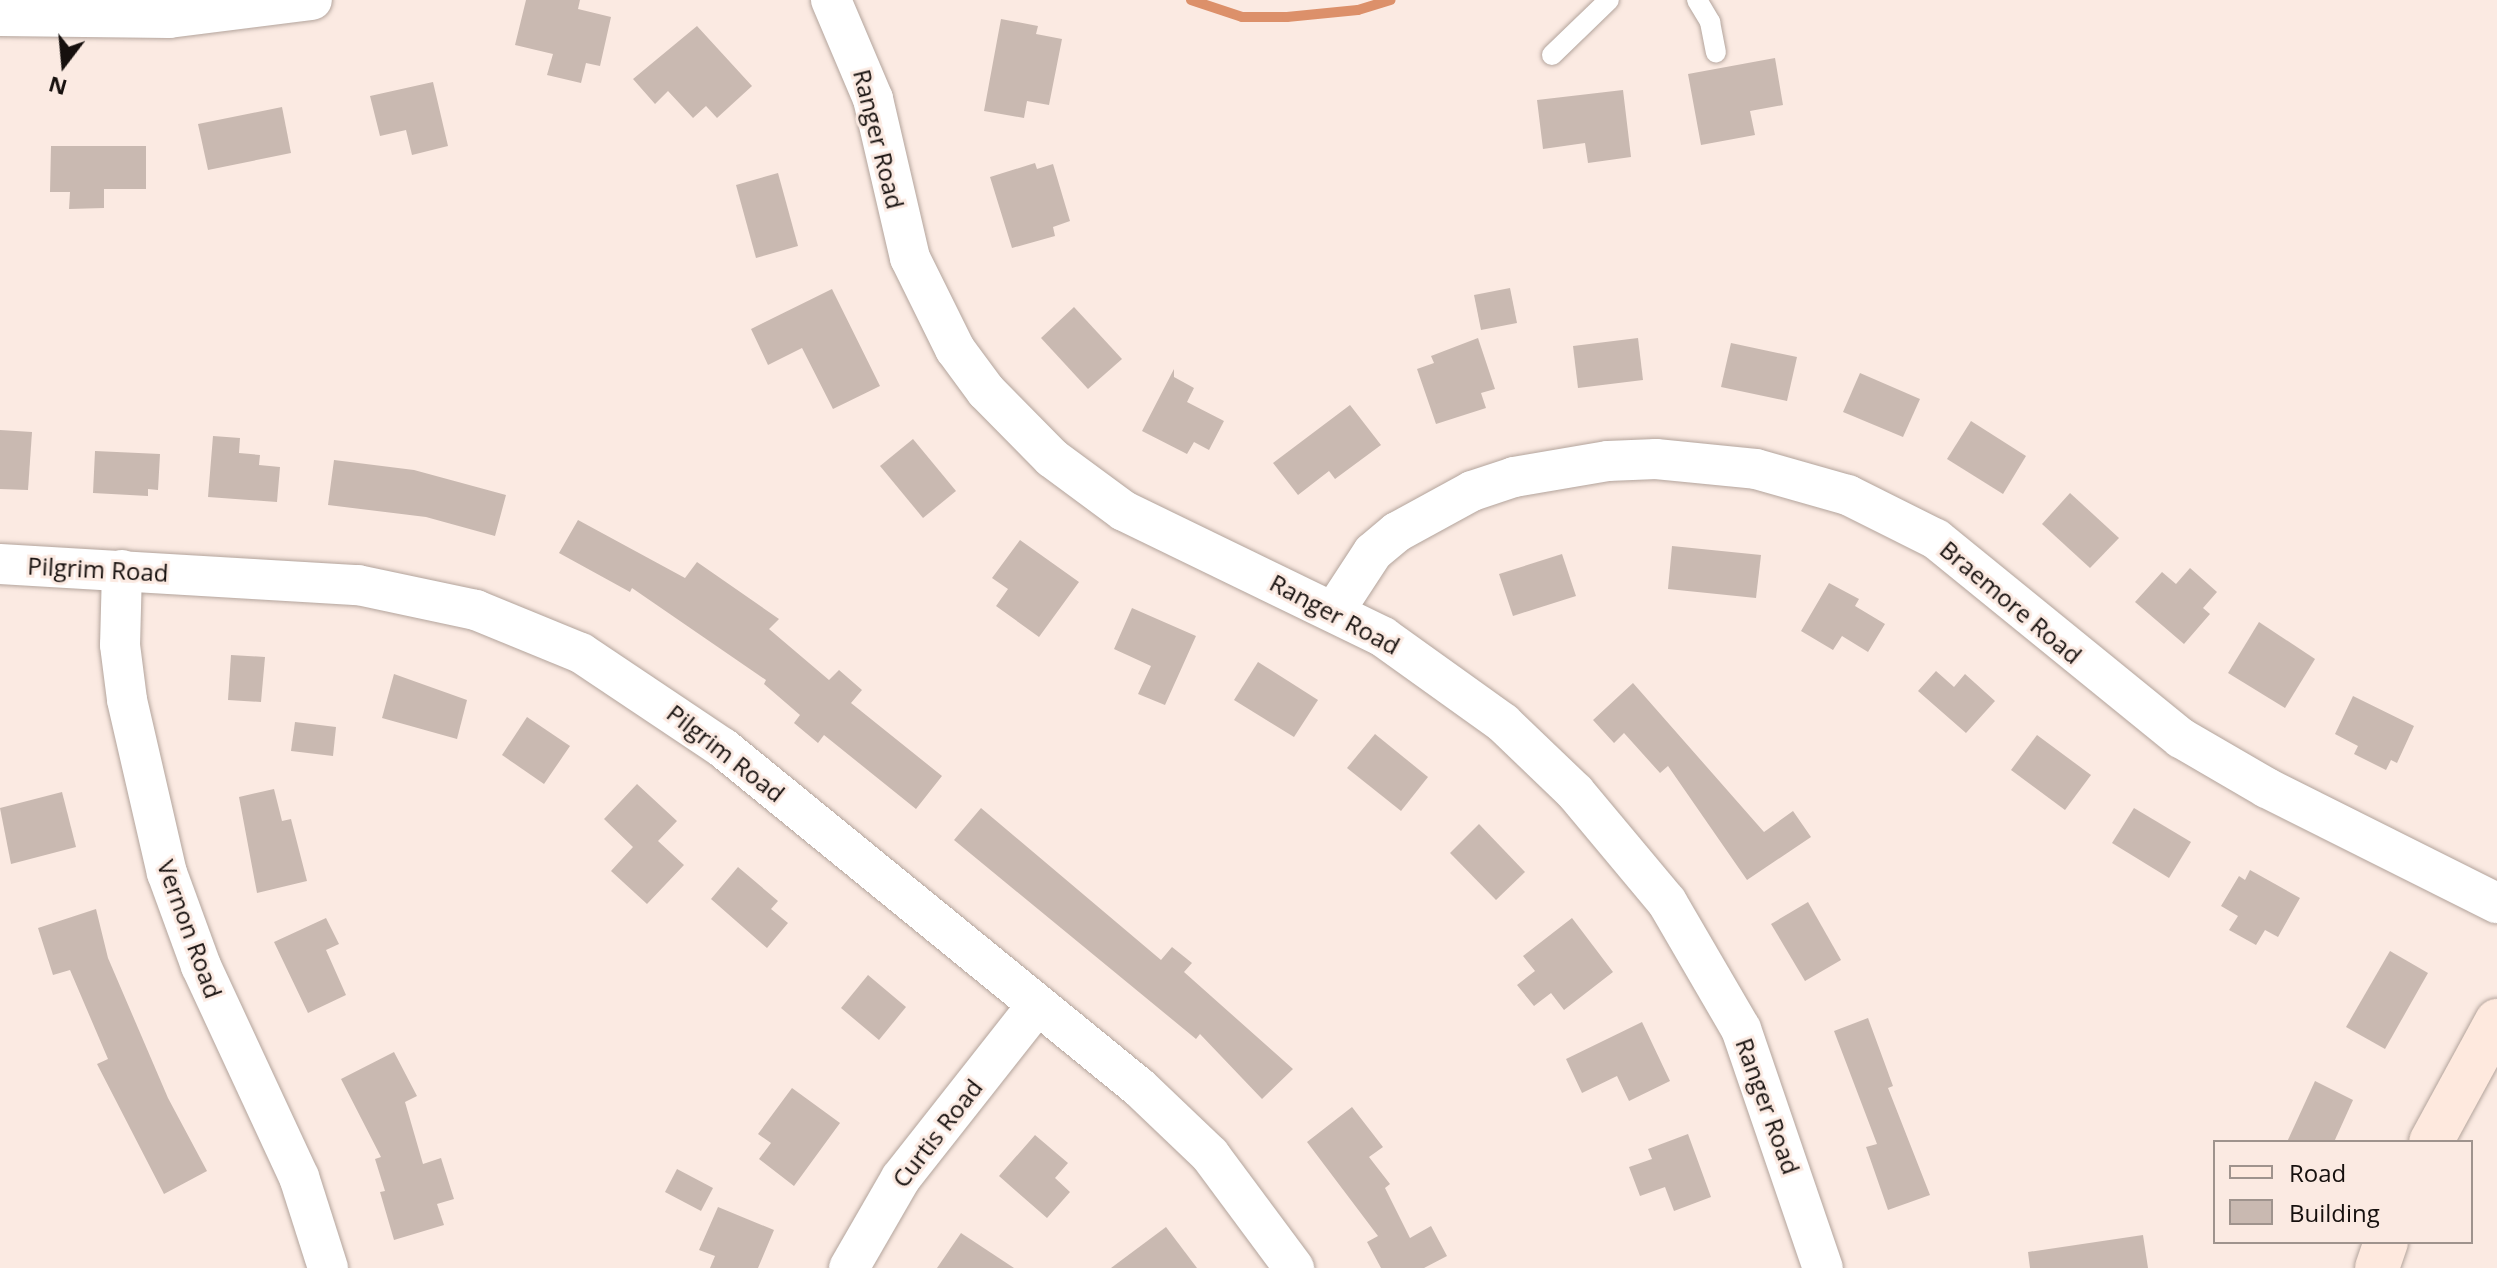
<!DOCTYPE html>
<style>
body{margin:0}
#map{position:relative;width:2497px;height:1268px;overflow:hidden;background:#fbeae2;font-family:"Open Sans",sans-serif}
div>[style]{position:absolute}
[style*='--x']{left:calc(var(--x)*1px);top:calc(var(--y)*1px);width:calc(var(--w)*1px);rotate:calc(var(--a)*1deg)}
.stream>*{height:10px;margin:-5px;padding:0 5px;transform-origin:5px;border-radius:5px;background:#dc906a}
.building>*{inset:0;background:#c9b9b1}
.roads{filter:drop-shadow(0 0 2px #b3a49c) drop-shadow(0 0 2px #b3a49c)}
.lane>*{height:20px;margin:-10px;padding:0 10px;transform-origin:10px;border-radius:10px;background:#fff}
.street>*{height:40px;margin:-20px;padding:0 20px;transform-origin:20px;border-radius:20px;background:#fff}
.secondary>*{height:44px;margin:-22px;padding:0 22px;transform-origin:22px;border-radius:22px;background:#fee9de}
span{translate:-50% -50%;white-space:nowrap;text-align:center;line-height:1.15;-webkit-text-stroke:6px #fbeae2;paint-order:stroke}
.street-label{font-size:24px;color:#16100e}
.legend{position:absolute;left:2213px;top:1140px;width:260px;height:104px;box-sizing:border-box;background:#fbeae2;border:2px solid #9f938d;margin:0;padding:10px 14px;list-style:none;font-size:24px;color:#16100e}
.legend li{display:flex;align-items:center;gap:16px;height:40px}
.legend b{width:40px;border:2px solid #9f938d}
.north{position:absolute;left:24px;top:24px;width:80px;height:80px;-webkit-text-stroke:6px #fbeae2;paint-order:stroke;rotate:196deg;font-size:22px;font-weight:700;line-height:32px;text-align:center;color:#16100e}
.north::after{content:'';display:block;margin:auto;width:28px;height:36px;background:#16100e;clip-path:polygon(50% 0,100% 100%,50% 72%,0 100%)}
</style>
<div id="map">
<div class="stream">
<i style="--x:1191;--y:0;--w:54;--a:18.4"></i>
<i style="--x:1242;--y:17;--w:45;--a:0"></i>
<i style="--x:1287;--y:17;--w:71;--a:-5.6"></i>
<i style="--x:1358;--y:10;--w:34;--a:-17"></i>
</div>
<div class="building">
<i style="clip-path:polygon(526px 0,580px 0,578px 9px,611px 17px,600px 66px,586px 63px,581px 83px,547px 75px,553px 54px,515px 45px)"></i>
<i style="clip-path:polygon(1001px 19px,1038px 26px,1036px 34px,1062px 39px,1049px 105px,1027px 101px,1024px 118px,984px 111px)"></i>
<i style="clip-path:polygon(697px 26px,752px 86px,717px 118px,706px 106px,693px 118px,668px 91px,655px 104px,633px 79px)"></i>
<i style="clip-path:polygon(1775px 58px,1783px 105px,1750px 111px,1755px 135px,1701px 145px,1688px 74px)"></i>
<i style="clip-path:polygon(433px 82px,448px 146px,412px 155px,406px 130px,380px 136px,370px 96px)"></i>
<i style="clip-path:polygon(1623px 90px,1631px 157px,1588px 163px,1585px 143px,1543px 149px,1537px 100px)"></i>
<i style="clip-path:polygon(282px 107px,291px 153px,208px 170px,198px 124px)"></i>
<i style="clip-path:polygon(51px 146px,146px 146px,146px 189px,104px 189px,104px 208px,69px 209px,70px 192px,50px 192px)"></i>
<i style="clip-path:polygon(1035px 163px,1037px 169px,1053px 164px,1070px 221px,1053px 227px,1055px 236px,1012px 248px,990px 177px)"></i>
<i style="clip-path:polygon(778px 173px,798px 246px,756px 258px,736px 185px)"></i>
<i style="clip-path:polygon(1510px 288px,1517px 323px,1481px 330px,1474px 295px)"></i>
<i style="clip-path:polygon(832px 289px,880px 386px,833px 409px,802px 348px,768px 365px,751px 329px)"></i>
<i style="clip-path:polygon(1074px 307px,1122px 359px,1088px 389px,1041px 338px)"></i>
<i style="clip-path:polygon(1478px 338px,1495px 389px,1481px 393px,1486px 408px,1436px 424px,1417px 369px,1434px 363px,1431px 356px)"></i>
<i style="clip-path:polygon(1638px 338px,1643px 380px,1578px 388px,1573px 346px)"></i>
<i style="clip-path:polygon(1731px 343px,1797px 357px,1787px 401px,1721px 387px)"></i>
<i style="clip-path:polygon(1174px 369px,1174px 377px,1194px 388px,1187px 402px,1224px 421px,1209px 450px,1194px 442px,1187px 454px,1142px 431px)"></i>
<i style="clip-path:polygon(1860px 373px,1920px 399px,1903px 437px,1843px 412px)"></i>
<i style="clip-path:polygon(1350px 405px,1381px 445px,1335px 479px,1329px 471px,1298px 495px,1273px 463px)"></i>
<i style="clip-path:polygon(1971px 421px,2026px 456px,2003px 494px,1947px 459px)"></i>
<i style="clip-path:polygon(0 430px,32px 432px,28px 490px,0 489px)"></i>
<i style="clip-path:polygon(213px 436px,240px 438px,239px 453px,260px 455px,259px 465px,280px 467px,277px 502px,208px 497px)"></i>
<i style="clip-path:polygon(913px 439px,956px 491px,923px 518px,880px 466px)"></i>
<i style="clip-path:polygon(95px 451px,160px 454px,158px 490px,148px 489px,148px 496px,93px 493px)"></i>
<i style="clip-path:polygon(334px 460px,414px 470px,506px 495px,495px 536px,426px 517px,328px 505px)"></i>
<i style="clip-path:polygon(2070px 493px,2119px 538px,2090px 568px,2042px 524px)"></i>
<i style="clip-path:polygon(578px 520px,685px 578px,697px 562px,779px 619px,769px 629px,829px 680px,839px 670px,862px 690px,851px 703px,942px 776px,916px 809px,824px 735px,818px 743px,794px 723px,800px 715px,764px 684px,766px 680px,632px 588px,630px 592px,559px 553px)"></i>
<i style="clip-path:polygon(1020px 540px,1079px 582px,1039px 637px,996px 606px,1008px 589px,992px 578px)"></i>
<i style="clip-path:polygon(1672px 546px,1761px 555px,1756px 598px,1668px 589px)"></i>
<i style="clip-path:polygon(1562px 554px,1576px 596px,1513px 616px,1499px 574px)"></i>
<i style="clip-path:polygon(2190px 568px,2217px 592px,2203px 608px,2210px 614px,2184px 644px,2135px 602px,2162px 572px,2176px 584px)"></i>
<i style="clip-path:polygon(1829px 583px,1859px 599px,1855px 606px,1885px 624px,1868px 652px,1842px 636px,1833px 650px,1801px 631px)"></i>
<i style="clip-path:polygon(1132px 608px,1196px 636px,1165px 705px,1138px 694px,1151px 666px,1114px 649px)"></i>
<i style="clip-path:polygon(2259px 622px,2315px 659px,2285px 708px,2228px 673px)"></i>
<i style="clip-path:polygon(231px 655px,265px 657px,261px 702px,228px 700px)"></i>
<i style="clip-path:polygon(1258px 662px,1318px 700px,1294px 737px,1234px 700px)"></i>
<i style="clip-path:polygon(1936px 671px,1954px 687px,1965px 674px,1995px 701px,1966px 733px,1918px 691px)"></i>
<i style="clip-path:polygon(394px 674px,467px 700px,457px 739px,382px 718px)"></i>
<i style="clip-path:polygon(1633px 683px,1764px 832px,1793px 811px,1811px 837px,1747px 880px,1668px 766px,1660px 773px,1624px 733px,1614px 743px,1593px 720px)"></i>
<i style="clip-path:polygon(2353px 696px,2414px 726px,2397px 763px,2391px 760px,2386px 770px,2354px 754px,2358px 746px,2335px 734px)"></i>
<i style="clip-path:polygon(527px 717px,570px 746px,544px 784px,502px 755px)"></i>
<i style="clip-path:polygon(295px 722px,336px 727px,333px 756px,291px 751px)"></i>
<i style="clip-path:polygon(1375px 734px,1428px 777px,1401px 811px,1347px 768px)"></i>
<i style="clip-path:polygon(2037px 735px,2091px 775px,2065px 810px,2011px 770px)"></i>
<i style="clip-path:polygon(637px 784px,677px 821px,658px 841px,684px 865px,647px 904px,611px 871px,633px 847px,604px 819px)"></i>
<i style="clip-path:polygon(274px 789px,282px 821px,291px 819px,307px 881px,257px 893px,239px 797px)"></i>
<i style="clip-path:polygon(62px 792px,76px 847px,11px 864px,0 808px)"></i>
<i style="clip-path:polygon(981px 808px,1161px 960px,1172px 947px,1192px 963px,1184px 972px,1293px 1069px,1262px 1099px,1200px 1034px,1196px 1039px,954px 840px)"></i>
<i style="clip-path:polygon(2134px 808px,2191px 842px,2169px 878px,2112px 843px)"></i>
<i style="clip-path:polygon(1479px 824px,1525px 872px,1496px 900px,1450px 853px)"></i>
<i style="clip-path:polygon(738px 867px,778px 901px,771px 909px,788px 923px,767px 948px,711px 899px)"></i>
<i style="clip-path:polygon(2250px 870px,2300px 898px,2278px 937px,2265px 930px,2256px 945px,2229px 930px,2238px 916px,2221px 906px,2239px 876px,2245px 880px)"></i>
<i style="clip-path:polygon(1808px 902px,1841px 960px,1805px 981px,1771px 924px)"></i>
<i style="clip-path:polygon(96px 909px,108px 958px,168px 1098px,207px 1171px,164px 1194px,97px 1064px,108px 1059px,70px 970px,53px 975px,38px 928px)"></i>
<i style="clip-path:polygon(326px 918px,339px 944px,326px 950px,346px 995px,308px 1013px,274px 942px)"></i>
<i style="clip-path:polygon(1572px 918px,1613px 972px,1564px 1010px,1551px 993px,1534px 1006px,1517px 985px,1535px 971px,1523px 956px)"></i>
<i style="clip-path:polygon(2390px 951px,2428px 973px,2385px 1049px,2346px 1027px)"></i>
<i style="clip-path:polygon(868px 975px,906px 1007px,879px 1040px,841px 1008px)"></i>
<i style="clip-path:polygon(1868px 1018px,1893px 1086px,1888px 1088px,1930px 1195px,1888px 1210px,1866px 1147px,1877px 1144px,1834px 1031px)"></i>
<i style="clip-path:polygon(1642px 1022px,1670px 1081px,1629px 1101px,1617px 1076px,1582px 1093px,1566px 1059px)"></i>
<i style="clip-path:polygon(394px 1052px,417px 1096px,405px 1102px,423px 1164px,441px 1158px,454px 1199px,437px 1204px,444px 1225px,394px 1240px,380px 1192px,385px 1191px,375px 1159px,381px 1157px,341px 1079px)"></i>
<i style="clip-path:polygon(2315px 1081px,2353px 1100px,2334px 1142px,2287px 1142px)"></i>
<i style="clip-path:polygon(792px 1088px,840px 1123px,794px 1186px,759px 1159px,771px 1143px,758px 1134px)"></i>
<i style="clip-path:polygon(1352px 1107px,1383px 1147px,1369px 1157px,1390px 1184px,1385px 1188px,1410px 1238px,1431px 1226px,1447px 1256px,1424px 1268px,1381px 1268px,1367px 1242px,1378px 1236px,1307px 1142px)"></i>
<i style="clip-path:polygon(1688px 1134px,1711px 1197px,1674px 1211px,1665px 1187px,1640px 1196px,1629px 1167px,1652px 1159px,1648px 1149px)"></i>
<i style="clip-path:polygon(1035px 1135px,1068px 1163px,1055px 1178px,1070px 1192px,1047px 1218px,999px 1176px)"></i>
<i style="clip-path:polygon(677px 1169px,713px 1188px,701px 1211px,665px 1192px)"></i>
<i style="clip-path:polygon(718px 1207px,774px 1230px,758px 1268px,710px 1268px,715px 1256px,699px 1250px)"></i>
<i style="clip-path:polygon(1166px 1227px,1197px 1268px,1111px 1268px)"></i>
<i style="clip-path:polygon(961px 1233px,1014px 1268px,937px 1268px)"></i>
<i style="clip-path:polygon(2143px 1235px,2148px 1268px,2030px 1268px,2028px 1252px)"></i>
</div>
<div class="roads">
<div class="lane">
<i style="--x:1697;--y:0;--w:26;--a:59"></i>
<i style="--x:1710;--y:22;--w:31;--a:79"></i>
<i style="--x:1552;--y:55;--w:79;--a:-44"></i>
</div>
<div class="street">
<i style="--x:831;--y:0;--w:108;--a:67"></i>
<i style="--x:873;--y:99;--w:163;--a:76.9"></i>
<i style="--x:910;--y:258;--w:102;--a:63.7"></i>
<i style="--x:955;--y:349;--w:52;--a:53.6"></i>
<i style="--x:986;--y:391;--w:94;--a:45.4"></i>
<i style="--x:1052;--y:458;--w:89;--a:36.4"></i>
<i style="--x:1124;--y:511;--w:288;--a:25.9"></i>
<i style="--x:1383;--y:637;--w:148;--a:35.6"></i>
<i style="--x:1503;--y:723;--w:100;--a:43.8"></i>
<i style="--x:1575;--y:792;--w:143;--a:50.1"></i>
<i style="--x:1667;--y:902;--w:147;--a:59.8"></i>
<i style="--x:1741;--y:1029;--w:253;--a:71.1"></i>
<i style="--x:0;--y:16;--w:169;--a:0.7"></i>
<i style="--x:169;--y:18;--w:144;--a:-7.2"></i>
<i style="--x:0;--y:564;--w:359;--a:3.4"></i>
<i style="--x:358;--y:585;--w:121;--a:12"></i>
<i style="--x:476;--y:610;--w:113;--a:22.3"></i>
<i style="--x:581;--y:653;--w:171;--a:33.8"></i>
<i style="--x:723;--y:748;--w:538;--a:39.19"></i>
<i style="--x:1140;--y:1088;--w:97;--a:43.7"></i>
<i style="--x:1210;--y:1155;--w:141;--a:53.4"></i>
<i style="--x:122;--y:570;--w:75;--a:91.5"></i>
<i style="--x:120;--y:645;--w:55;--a:82.7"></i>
<i style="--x:127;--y:700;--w:178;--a:77"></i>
<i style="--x:167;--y:873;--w:99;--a:69.9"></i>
<i style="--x:201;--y:966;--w:233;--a:65.1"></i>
<i style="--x:299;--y:1177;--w:96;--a:72.3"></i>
<i style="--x:1335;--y:610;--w:69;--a:-56.8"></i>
<i style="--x:1373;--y:552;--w:31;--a:-40"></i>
<i style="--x:1397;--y:532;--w:85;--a:-28.7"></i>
<i style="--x:1472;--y:491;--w:44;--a:-18.4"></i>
<i style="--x:1514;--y:477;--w:95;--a:-9.7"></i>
<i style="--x:1608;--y:461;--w:48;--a:-2.4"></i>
<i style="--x:1656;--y:459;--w:100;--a:5.7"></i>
<i style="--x:1756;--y:469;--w:96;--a:15.8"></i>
<i style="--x:1848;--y:495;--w:98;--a:26.6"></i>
<i style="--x:1936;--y:539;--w:316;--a:39.1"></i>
<i style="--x:2181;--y:738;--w:99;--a:30.2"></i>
<i style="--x:2267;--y:788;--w:257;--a:26.6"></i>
<i style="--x:849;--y:1268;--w:104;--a:-60"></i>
<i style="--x:901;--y:1178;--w:220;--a:-51.8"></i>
</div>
<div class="secondary">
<i style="--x:2431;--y:1142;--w:138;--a:-61.4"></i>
<i style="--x:2377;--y:1268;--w:28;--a:-71"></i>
</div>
</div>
<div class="street-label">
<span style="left:879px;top:139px;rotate:76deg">Ranger Road</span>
<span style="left:98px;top:569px;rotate:3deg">Pilgrim Road</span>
<span style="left:2011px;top:602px;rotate:40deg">Braemore Road</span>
<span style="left:1335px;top:614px;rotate:28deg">Ranger Road</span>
<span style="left:726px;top:753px;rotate:38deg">Pilgrim Road</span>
<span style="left:190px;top:929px;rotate:70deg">Vernon Road</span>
<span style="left:1768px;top:1106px;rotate:70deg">Ranger Road</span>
<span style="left:937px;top:1133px;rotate:-52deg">Curtis Road</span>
</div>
<ul class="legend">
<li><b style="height:10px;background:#fee9de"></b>Road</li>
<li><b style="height:22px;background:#c9b9b1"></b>Building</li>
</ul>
<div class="north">N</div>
</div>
